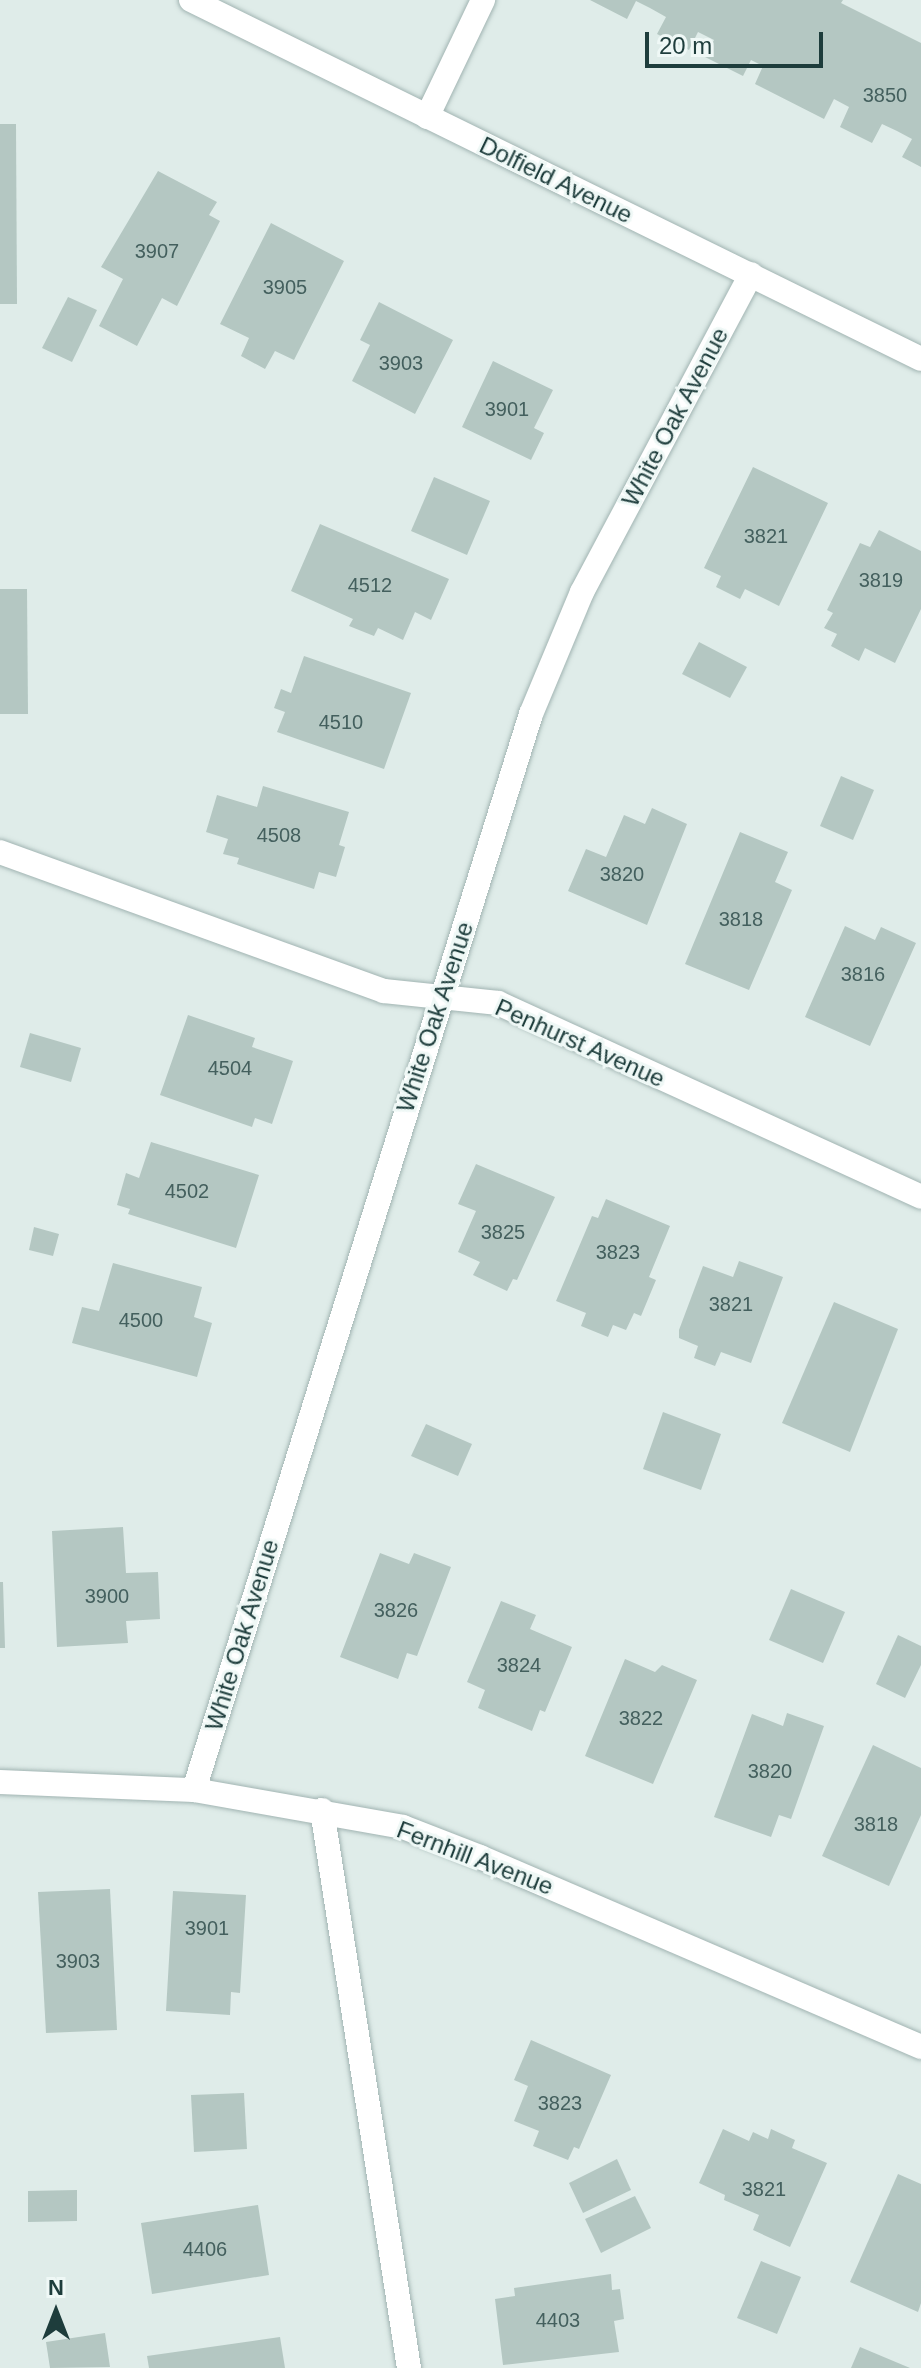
<!DOCTYPE html>
<style>
body{margin:0}
#map{position:relative;width:921px;height:2368px;overflow:hidden;background:#dfece9;font-family:Arial,sans-serif}
div>[style]{position:absolute}
[style*='--x']{left:calc(var(--x)*1px);top:calc(var(--y)*1px);width:calc(var(--w)*1px);rotate:calc(var(--a)*1deg)}
.building>*{inset:0;background:#b4c7c2}
.roads{filter:drop-shadow(0 0 2px #a1b4b2) drop-shadow(0 0 2px #a1b4b2)}
.minor>*{height:24px;margin:-12px;padding:0 12px;transform-origin:12px;border-radius:12px;background:#fff}
span{translate:-50% -50%;white-space:nowrap;text-align:center;line-height:1.15;-webkit-text-stroke:6px #eff8f6;paint-order:stroke}
.number-label{font-size:20px;color:#44605e}
.number-label span{-webkit-text-stroke-width:0}
.street-label{font-size:24px;color:#1e3d3c}
.north{position:absolute;left:16px;top:2272px;width:80px;height:80px;-webkit-text-stroke:6px #eff8f6;paint-order:stroke;rotate:0deg;font-size:22px;font-weight:700;line-height:32px;text-align:center;color:#1e3d3c}
.north::after{content:'';display:block;margin:auto;width:28px;height:36px;background:#1e3d3c;clip-path:polygon(50% 0,100% 100%,50% 72%,0 100%)}
.scale{position:absolute;left:645px;top:32px;width:178px;height:36px;box-sizing:border-box;border:4px solid #1e3d3c;border-top:0;padding-left:10px;font-size:24px;line-height:28px;white-space:nowrap;color:#1e3d3c;-webkit-text-stroke:6px #eff8f6;paint-order:stroke}
</style>
<div id="map">
<div class="building">
<i style="clip-path:polygon(590px 0,843px 0,841px 3px,921px 43px,921px 167px,902px 157px,912px 139px,897px 131px,882px 124px,872px 143px,840px 127px,849px 107px,834px 99px,824px 119px,755px 84px,763px 66px,751px 60px,743px 76px,705px 57px,714px 40px,698px 32px,689px 50px,657px 34px,666px 17px,650px 8px,636px 1px,627px 19px)"></i>
<i style="clip-path:polygon(0 124px,16px 124px,17px 304px,0 304px)"></i>
<i style="clip-path:polygon(158px 171px,217px 202px,209px 215px,220px 221px,177px 306px,162px 298px,137px 346px,99px 326px,123px 279px,101px 267px)"></i>
<i style="clip-path:polygon(271px 223px,344px 261px,294px 360px,275px 351px,265px 369px,241px 356px,249px 338px,220px 324px)"></i>
<i style="clip-path:polygon(68px 297px,97px 310px,72px 362px,42px 348px)"></i>
<i style="clip-path:polygon(379px 302px,453px 340px,415px 414px,352px 381px,370px 345px,360px 340px)"></i>
<i style="clip-path:polygon(493px 361px,553px 390px,534px 428px,544px 433px,531px 460px,462px 427px)"></i>
<i style="clip-path:polygon(753px 467px,828px 503px,779px 606px,745px 589px,740px 599px,716px 587px,721px 576px,704px 568px)"></i>
<i style="clip-path:polygon(434px 477px,490px 501px,467px 555px,411px 531px)"></i>
<i style="clip-path:polygon(320px 524px,449px 579px,431px 620px,415px 612px,403px 640px,378px 628px,374px 636px,349px 626px,353px 619px,291px 591px)"></i>
<i style="clip-path:polygon(879px 530px,921px 551px,921px 609px,895px 663px,865px 648px,859px 661px,831px 646px,837px 634px,824px 628px,833px 613px,827px 610px,860px 543px,870px 547px)"></i>
<i style="clip-path:polygon(0 589px,27px 589px,28px 714px,0 714px)"></i>
<i style="clip-path:polygon(699px 642px,747px 667px,730px 698px,682px 674px)"></i>
<i style="clip-path:polygon(304px 656px,411px 693px,384px 769px,277px 732px,285px 712px,274px 708px,281px 689px,291px 693px)"></i>
<i style="clip-path:polygon(841px 776px,874px 790px,853px 840px,820px 826px)"></i>
<i style="clip-path:polygon(263px 786px,349px 812px,339px 845px,345px 847px,336px 877px,319px 872px,314px 889px,237px 864px,239px 858px,223px 854px,228px 839px,206px 832px,217px 795px,257px 807px)"></i>
<i style="clip-path:polygon(652px 808px,687px 824px,647px 925px,568px 891px,586px 849px,606px 857px,624px 815px,645px 824px)"></i>
<i style="clip-path:polygon(740px 832px,788px 852px,775px 882px,792px 890px,749px 990px,685px 964px)"></i>
<i style="clip-path:polygon(845px 926px,875px 940px,881px 927px,916px 943px,870px 1046px,805px 1017px)"></i>
<i style="clip-path:polygon(188px 1015px,255px 1038px,252px 1047px,293px 1061px,272px 1124px,255px 1118px,252px 1127px,160px 1095px)"></i>
<i style="clip-path:polygon(30px 1033px,81px 1048px,71px 1082px,20px 1067px)"></i>
<i style="clip-path:polygon(151px 1142px,259px 1175px,236px 1248px,128px 1214px,130px 1209px,117px 1205px,126px 1173px,139px 1178px)"></i>
<i style="clip-path:polygon(476px 1164px,555px 1197px,517px 1280px,513px 1279px,507px 1291px,473px 1275px,480px 1262px,458px 1252px,476px 1211px,458px 1204px)"></i>
<i style="clip-path:polygon(606px 1199px,670px 1226px,649px 1277px,656px 1280px,641px 1316px,634px 1313px,626px 1330px,613px 1325px,608px 1337px,581px 1326px,586px 1313px,556px 1301px,592px 1216px,598px 1218px)"></i>
<i style="clip-path:polygon(34px 1227px,59px 1234px,53px 1256px,29px 1250px)"></i>
<i style="clip-path:polygon(739px 1261px,783px 1277px,751px 1363px,721px 1352px,715px 1366px,694px 1358px,698px 1346px,679px 1338px,679px 1330px,703px 1266px,733px 1277px)"></i>
<i style="clip-path:polygon(113px 1263px,202px 1287px,194px 1317px,212px 1323px,197px 1377px,72px 1343px,82px 1307px,99px 1311px)"></i>
<i style="clip-path:polygon(834px 1302px,898px 1329px,850px 1452px,782px 1423px)"></i>
<i style="clip-path:polygon(663px 1412px,721px 1434px,701px 1490px,643px 1469px)"></i>
<i style="clip-path:polygon(426px 1424px,472px 1444px,458px 1476px,411px 1456px)"></i>
<i style="clip-path:polygon(123px 1527px,126px 1573px,158px 1572px,160px 1619px,126px 1621px,128px 1643px,57px 1647px,52px 1531px)"></i>
<i style="clip-path:polygon(380px 1553px,409px 1564px,414px 1553px,451px 1567px,417px 1656px,407px 1653px,398px 1679px,340px 1657px)"></i>
<i style="clip-path:polygon(0 1582px,3px 1582px,5px 1648px,0 1648px)"></i>
<i style="clip-path:polygon(791px 1589px,845px 1612px,823px 1663px,769px 1640px)"></i>
<i style="clip-path:polygon(501px 1601px,536px 1615px,530px 1629px,572px 1647px,545px 1712px,540px 1710px,532px 1731px,478px 1708px,485px 1690px,467px 1682px)"></i>
<i style="clip-path:polygon(898px 1635px,921px 1646px,921px 1665px,905px 1698px,876px 1684px)"></i>
<i style="clip-path:polygon(625px 1659px,655px 1672px,662px 1665px,697px 1680px,653px 1784px,585px 1756px)"></i>
<i style="clip-path:polygon(787px 1713px,824px 1726px,791px 1819px,779px 1815px,771px 1837px,714px 1817px,752px 1714px,783px 1726px)"></i>
<i style="clip-path:polygon(873px 1745px,921px 1768px,921px 1815px,889px 1886px,822px 1856px)"></i>
<i style="clip-path:polygon(110px 1889px,117px 2030px,46px 2033px,38px 1892px)"></i>
<i style="clip-path:polygon(173px 1891px,246px 1895px,240px 1993px,231px 1992px,230px 2015px,166px 2011px)"></i>
<i style="clip-path:polygon(531px 2040px,611px 2075px,579px 2149px,574px 2147px,568px 2160px,533px 2146px,539px 2131px,514px 2121px,528px 2086px,514px 2080px)"></i>
<i style="clip-path:polygon(244px 2093px,247px 2149px,194px 2152px,191px 2095px)"></i>
<i style="clip-path:polygon(723px 2129px,749px 2141px,753px 2132px,768px 2139px,771px 2129px,795px 2140px,792px 2148px,827px 2163px,790px 2247px,753px 2230px,759px 2215px,724px 2200px,725px 2195px,699px 2183px)"></i>
<i style="clip-path:polygon(617px 2159px,631px 2190px,583px 2213px,569px 2183px)"></i>
<i style="clip-path:polygon(898px 2174px,921px 2184px,921px 2303px,918px 2312px,850px 2282px)"></i>
<i style="clip-path:polygon(77px 2190px,77px 2221px,28px 2222px,28px 2191px)"></i>
<i style="clip-path:polygon(635px 2196px,651px 2228px,601px 2253px,585px 2219px)"></i>
<i style="clip-path:polygon(258px 2205px,269px 2275px,152px 2294px,141px 2223px)"></i>
<i style="clip-path:polygon(761px 2261px,801px 2277px,777px 2334px,737px 2318px)"></i>
<i style="clip-path:polygon(611px 2274px,612px 2290px,620px 2289px,624px 2319px,614px 2321px,619px 2352px,503px 2365px,495px 2299px,515px 2296px,514px 2288px)"></i>
<i style="clip-path:polygon(105px 2333px,110px 2367px,50px 2368px,46px 2342px)"></i>
<i style="clip-path:polygon(280px 2337px,285px 2368px,149px 2368px,147px 2356px)"></i>
<i style="clip-path:polygon(860px 2347px,910px 2368px,851px 2368px)"></i>
</div>
<div class="roads">
<div class="minor">
<i style="--x:191;--y:0;--w:813;--a:26.19"></i>
<i style="--x:427;--y:117;--w:130;--a:-64.4"></i>
<i style="--x:0;--y:852;--w:408;--a:19.9"></i>
<i style="--x:384;--y:991;--w:115;--a:6"></i>
<i style="--x:498;--y:1003;--w:465;--a:24.6"></i>
<i style="--x:0;--y:1782;--w:194;--a:2.4"></i>
<i style="--x:194;--y:1790;--w:212;--a:10"></i>
<i style="--x:403;--y:1827;--w:83;--a:21.3"></i>
<i style="--x:480;--y:1857;--w:480;--a:23.3"></i>
<i style="--x:194;--y:1790;--w:1128;--a:-72.61"></i>
<i style="--x:531;--y:714;--w:132;--a:-67.3"></i>
<i style="--x:582;--y:592;--w:360;--a:-62"></i>
<i style="--x:322;--y:1810;--w:565;--a:81.14"></i>
</div>
</div>
<div class="number-label">
<span style="left:885px;top:95px">3850</span>
<span style="left:157px;top:251px">3907</span>
<span style="left:285px;top:287px">3905</span>
<span style="left:401px;top:363px">3903</span>
<span style="left:507px;top:409px">3901</span>
<span style="left:766px;top:536px">3821</span>
<span style="left:881px;top:580px">3819</span>
<span style="left:370px;top:585px">4512</span>
<span style="left:341px;top:722px">4510</span>
<span style="left:279px;top:835px">4508</span>
<span style="left:622px;top:874px">3820</span>
<span style="left:741px;top:919px">3818</span>
<span style="left:863px;top:974px">3816</span>
<span style="left:230px;top:1068px">4504</span>
<span style="left:187px;top:1191px">4502</span>
<span style="left:503px;top:1232px">3825</span>
<span style="left:618px;top:1252px">3823</span>
<span style="left:731px;top:1304px">3821</span>
<span style="left:141px;top:1320px">4500</span>
<span style="left:107px;top:1596px">3900</span>
<span style="left:396px;top:1610px">3826</span>
<span style="left:519px;top:1665px">3824</span>
<span style="left:641px;top:1718px">3822</span>
<span style="left:770px;top:1771px">3820</span>
<span style="left:876px;top:1824px">3818</span>
<span style="left:207px;top:1928px">3901</span>
<span style="left:78px;top:1961px">3903</span>
<span style="left:560px;top:2103px">3823</span>
<span style="left:764px;top:2189px">3821</span>
<span style="left:205px;top:2249px">4406</span>
<span style="left:558px;top:2320px">4403</span>
</div>
<div class="street-label">
<span style="left:556px;top:180px;rotate:26deg">Dolfield Avenue</span>
<span style="left:675px;top:417px;rotate:-62deg">White Oak Avenue</span>
<span style="left:435px;top:1017px;rotate:-72deg">White Oak Avenue</span>
<span style="left:580px;top:1043px;rotate:24deg">Penhurst Avenue</span>
<span style="left:242px;top:1635px;rotate:-73deg">White Oak Avenue</span>
<span style="left:475px;top:1858px;rotate:21deg">Fernhill Avenue</span>
</div>
<div class="north">N</div>
<div class="scale">20 m</div>
</div>
